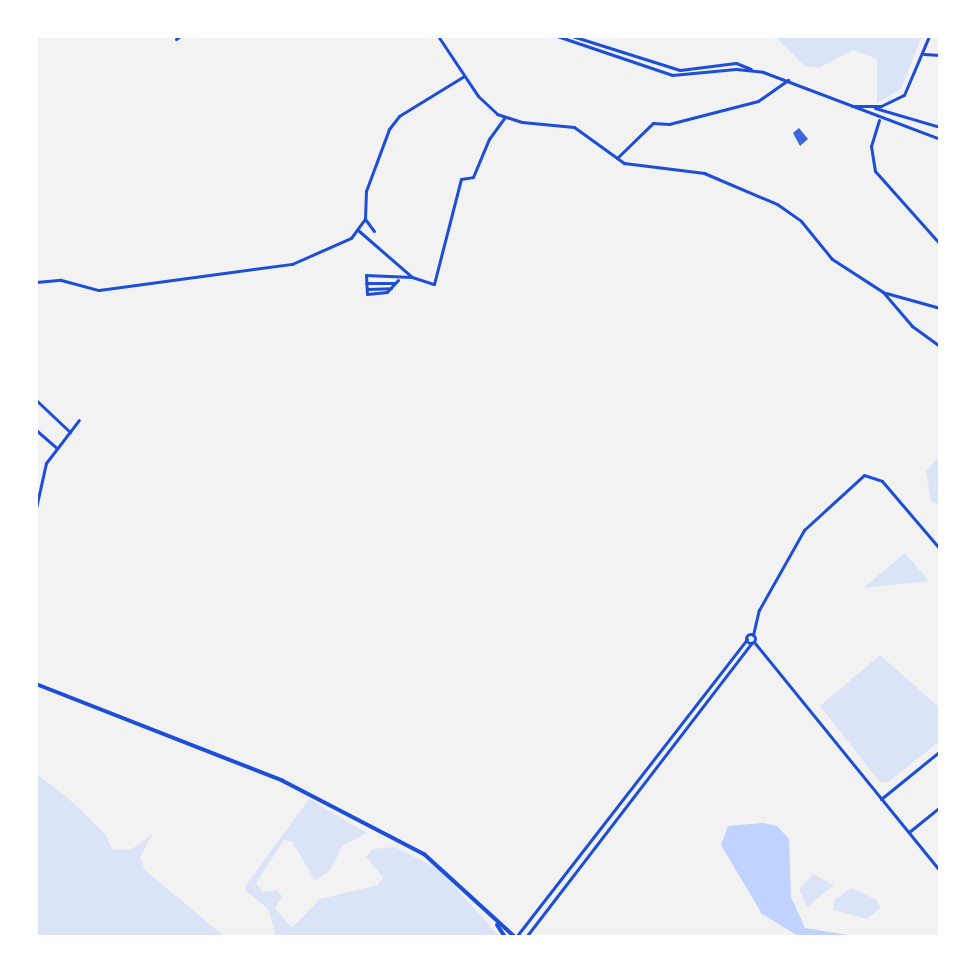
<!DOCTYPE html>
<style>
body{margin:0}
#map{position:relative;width:976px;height:973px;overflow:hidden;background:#f2f2f2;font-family:"Nunito Sans",sans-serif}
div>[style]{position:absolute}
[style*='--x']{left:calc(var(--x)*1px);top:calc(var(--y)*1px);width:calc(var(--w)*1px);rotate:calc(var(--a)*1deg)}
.green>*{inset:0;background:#dbe4f7}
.water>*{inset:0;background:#bfd3fe}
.building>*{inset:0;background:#3d67dc}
.minor>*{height:3px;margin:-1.5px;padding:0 1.5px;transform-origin:1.5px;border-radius:1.5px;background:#1d4ed8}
.minor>.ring{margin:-1.5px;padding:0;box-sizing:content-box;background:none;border:3px solid #1d4ed8;border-radius:50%}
.secondary>*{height:4px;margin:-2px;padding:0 2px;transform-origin:2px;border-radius:2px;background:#1d4ed8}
span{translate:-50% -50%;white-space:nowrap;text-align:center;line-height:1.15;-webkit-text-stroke:7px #fff;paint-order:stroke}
.frame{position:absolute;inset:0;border:38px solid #fff;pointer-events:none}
</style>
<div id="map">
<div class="green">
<i style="clip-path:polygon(775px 36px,922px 36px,901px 89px,877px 103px,877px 59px,853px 50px,819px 68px,805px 66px)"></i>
<i style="clip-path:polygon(940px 455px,940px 506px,931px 501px,926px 471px)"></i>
<i style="clip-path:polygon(905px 553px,929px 581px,863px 588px)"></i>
<i style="clip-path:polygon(880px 655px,940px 708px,940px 741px,888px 782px,880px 782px,820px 706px)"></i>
<i style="clip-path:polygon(36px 774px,67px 797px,105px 834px,113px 850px,132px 849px,152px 835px,140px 858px,145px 870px,225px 937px,36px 937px)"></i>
<i style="clip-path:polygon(309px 799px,367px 833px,343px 845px,330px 871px,315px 880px,292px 842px,284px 840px,256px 883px,262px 892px,278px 890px,282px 897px,275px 908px,289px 925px,293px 927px,320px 899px,378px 885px,383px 877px,366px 857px,372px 849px,395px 847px,439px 869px,500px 937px,276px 937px,268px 909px,245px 890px,246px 885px)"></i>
<i style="clip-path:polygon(813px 874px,834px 885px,807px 907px,799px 890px)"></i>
<i style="clip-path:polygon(851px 888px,877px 900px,880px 908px,867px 919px,833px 910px,834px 901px)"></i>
</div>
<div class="water">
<i style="clip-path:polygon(763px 823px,777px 826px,789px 839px,791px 897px,805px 928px,861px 937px,800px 937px,762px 914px,721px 845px,728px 826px)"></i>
</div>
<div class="building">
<i style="clip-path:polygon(799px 128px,808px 139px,800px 146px,793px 133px)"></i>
</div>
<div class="minor">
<i style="--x:438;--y:36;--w:72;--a:56.3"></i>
<i style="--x:478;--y:96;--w:26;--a:43"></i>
<i style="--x:497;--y:114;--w:26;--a:18"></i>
<i style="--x:522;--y:122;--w:52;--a:5.5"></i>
<i style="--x:574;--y:127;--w:62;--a:35.8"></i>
<i style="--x:624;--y:163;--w:81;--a:7.1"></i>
<i style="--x:704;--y:173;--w:79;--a:23"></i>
<i style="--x:777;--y:204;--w:29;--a:35"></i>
<i style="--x:801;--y:221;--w:49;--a:50.8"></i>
<i style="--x:832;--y:259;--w:61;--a:32.9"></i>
<i style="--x:883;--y:292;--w:45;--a:49.5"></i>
<i style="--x:912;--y:326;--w:34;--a:36"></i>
<i style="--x:557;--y:36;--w:121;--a:18.7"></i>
<i style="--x:672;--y:75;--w:64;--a:-5.4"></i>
<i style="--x:736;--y:69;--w:27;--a:6"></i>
<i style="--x:763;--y:72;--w:189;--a:20.7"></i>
<i style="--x:572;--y:36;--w:113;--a:17.5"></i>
<i style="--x:680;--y:70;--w:56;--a:-7.1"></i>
<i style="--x:736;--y:63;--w:16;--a:22"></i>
<i style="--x:176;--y:39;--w:5;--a:-37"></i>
<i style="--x:924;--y:54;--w:16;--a:4"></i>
<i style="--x:852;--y:106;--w:29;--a:0"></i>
<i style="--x:881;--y:106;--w:25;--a:-26"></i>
<i style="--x:904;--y:95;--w:64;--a:-67"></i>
<i style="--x:875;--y:108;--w:68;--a:16.3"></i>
<i style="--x:879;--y:120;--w:27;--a:107"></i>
<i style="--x:871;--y:146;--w:25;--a:81"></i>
<i style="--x:875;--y:171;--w:98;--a:48.3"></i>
<i style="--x:617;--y:158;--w:50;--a:-44.2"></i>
<i style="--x:653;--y:123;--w:16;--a:4"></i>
<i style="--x:669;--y:124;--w:92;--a:-14.5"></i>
<i style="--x:758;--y:101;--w:37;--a:-35"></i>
<i style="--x:359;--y:231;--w:70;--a:41"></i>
<i style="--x:412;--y:277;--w:23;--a:18"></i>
<i style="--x:434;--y:284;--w:108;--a:-75.6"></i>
<i style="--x:461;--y:179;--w:12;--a:-9"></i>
<i style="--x:473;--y:177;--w:41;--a:-67.2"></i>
<i style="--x:489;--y:139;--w:27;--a:-54"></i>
<i style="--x:374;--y:231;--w:15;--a:-127"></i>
<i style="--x:365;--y:219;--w:28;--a:-88"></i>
<i style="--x:366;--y:191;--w:66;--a:-69.6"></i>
<i style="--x:389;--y:129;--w:16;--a:-52"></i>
<i style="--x:399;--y:116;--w:76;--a:-31.6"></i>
<i style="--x:398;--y:280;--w:16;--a:133"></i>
<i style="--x:387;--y:292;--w:20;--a:174"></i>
<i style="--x:367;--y:294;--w:19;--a:-93"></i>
<i style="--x:366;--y:275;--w:46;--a:2.5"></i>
<i style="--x:36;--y:282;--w:25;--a:-5"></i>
<i style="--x:61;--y:280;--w:39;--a:15"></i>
<i style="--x:99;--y:290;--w:195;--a:-7.7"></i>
<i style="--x:292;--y:264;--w:64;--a:-23.8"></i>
<i style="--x:351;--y:238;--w:24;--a:-54"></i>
<i style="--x:366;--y:283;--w:28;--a:0"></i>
<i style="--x:367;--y:289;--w:24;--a:-2"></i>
<i style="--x:886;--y:293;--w:56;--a:15.5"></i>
<i style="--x:36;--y:400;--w:47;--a:43.3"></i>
<i style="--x:36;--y:430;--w:28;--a:41"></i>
<i style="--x:36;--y:508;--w:46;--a:-77.5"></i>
<i style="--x:46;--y:463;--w:54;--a:-52.5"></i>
<i class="ring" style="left:746.5px;top:634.5px;width:6px;height:6px"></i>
<i style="--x:753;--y:635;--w:26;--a:-77"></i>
<i style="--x:759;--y:610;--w:92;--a:-60.6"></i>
<i style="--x:804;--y:530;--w:81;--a:-42.5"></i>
<i style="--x:864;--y:475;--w:19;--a:18"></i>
<i style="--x:882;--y:481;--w:89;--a:49.5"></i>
<i style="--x:754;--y:642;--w:295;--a:50.9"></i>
<i style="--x:881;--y:799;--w:76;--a:-39.1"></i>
<i style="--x:909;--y:832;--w:40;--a:-39"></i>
<i style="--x:516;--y:937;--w:377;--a:-52.2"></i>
<i style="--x:526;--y:937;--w:371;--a:-52.5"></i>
</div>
<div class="secondary">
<i style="--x:36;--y:684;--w:265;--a:21.4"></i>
<i style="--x:283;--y:781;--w:159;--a:27.4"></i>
<i style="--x:424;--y:854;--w:123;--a:42.4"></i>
<i style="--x:497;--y:925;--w:14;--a:56"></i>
</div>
<div class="frame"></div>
</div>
